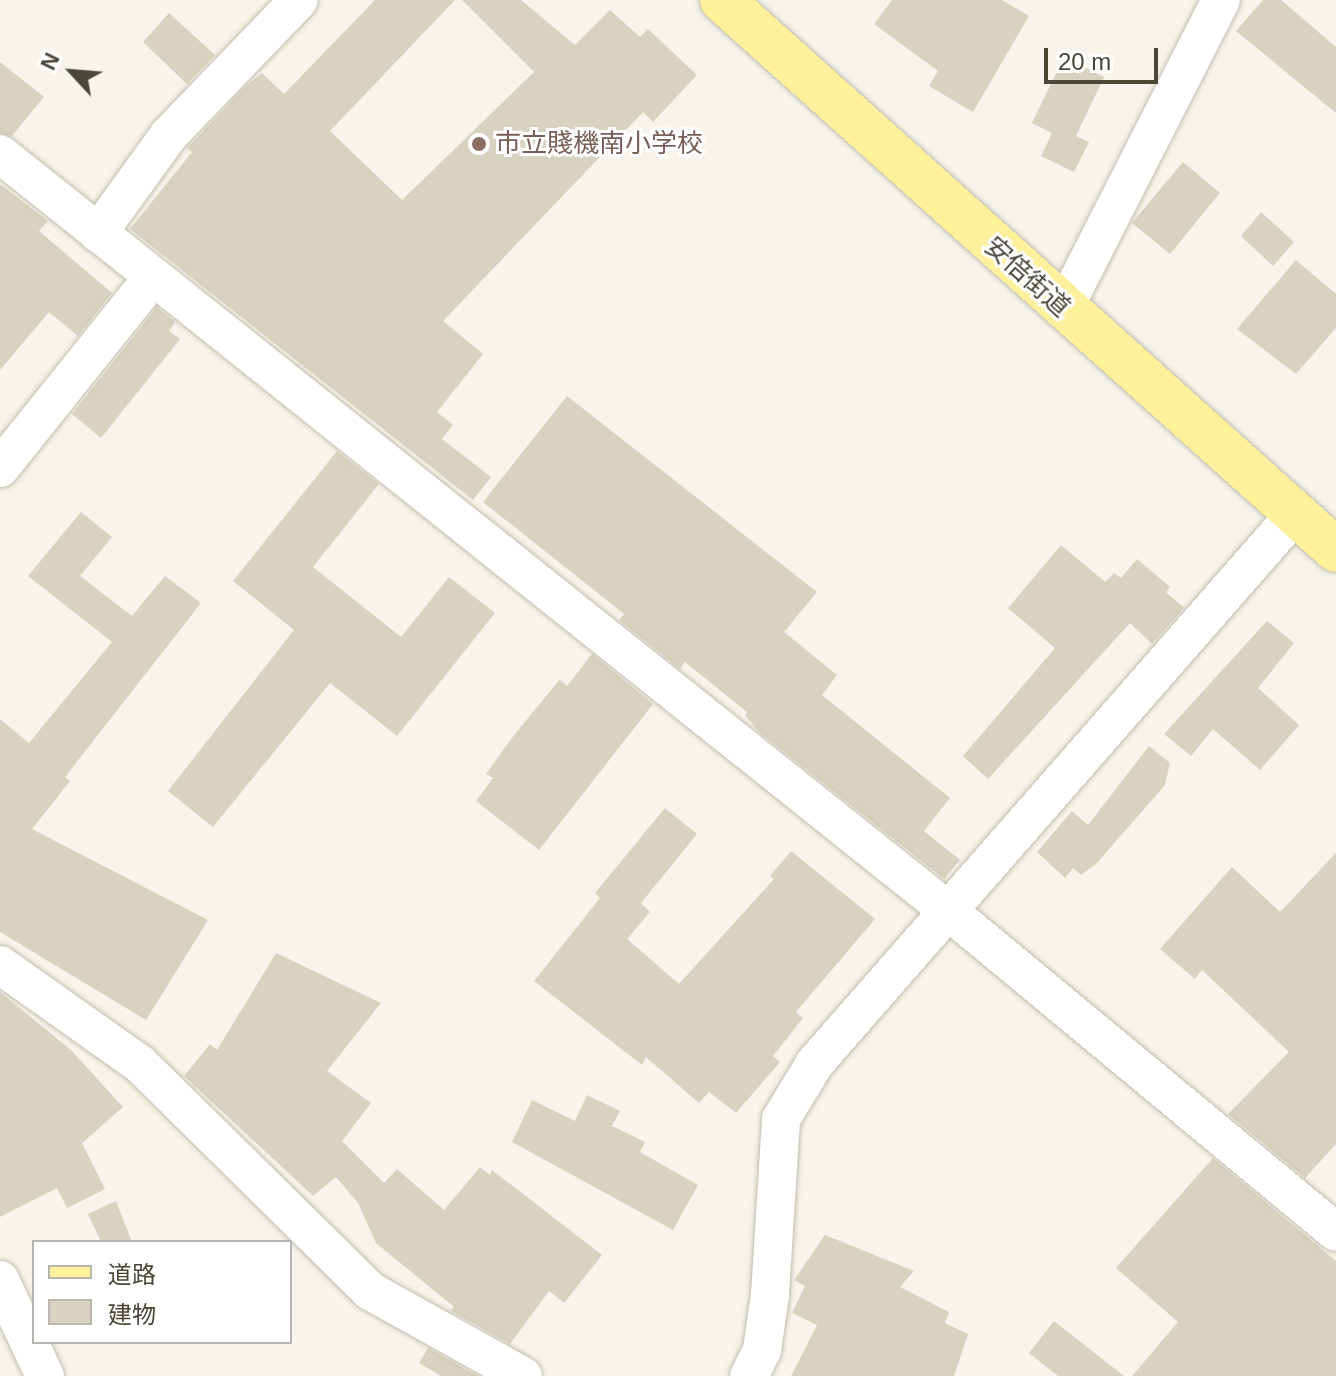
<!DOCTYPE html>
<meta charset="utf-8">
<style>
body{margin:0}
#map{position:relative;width:1336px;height:1376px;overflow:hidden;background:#f6f4eb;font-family:Helvetica,"Noto Sans JP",sans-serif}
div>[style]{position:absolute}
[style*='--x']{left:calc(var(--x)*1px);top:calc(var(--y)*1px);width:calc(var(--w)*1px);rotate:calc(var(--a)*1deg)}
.building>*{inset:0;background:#d8d2c0}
.roads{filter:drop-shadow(0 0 2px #c2bdad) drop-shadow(0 0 2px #c2bdad)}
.street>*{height:38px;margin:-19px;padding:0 19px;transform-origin:19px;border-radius:19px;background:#fff}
.primary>*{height:44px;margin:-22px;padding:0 22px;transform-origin:22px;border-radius:22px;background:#fff09b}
.dots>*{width:22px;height:22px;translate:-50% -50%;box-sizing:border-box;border:4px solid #fff;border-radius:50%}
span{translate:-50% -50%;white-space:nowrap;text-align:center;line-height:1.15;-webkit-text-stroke:6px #fff;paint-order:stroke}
.education-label{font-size:26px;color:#785e54}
.left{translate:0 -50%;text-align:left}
.street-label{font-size:26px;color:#4a4638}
.legend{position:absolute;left:32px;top:1240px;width:260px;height:104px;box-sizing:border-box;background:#fff;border:2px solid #b7b5af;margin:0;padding:10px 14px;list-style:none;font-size:24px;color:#4a4638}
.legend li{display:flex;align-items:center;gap:16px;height:40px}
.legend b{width:40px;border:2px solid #b7b5af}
.north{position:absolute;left:32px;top:32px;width:80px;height:80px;-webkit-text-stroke:6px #fff;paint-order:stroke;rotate:296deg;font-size:22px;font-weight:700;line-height:32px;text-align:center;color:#4a4638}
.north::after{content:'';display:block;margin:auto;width:28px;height:36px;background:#4a4638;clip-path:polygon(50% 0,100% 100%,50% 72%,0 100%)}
.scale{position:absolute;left:1044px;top:48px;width:114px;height:36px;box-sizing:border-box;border:4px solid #4a4638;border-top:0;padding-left:10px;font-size:24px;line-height:28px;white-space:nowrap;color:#4a4638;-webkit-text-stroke:6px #fff;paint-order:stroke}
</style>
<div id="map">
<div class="building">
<i style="clip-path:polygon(375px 0,455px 0,330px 131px,402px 200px,534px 72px,462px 0,521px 0,575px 45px,610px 10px,640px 37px,648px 29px,697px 75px,653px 122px,643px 112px,443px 321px,483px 354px,437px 412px,453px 425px,442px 439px,491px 477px,473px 500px,130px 229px,192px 152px,187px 148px,247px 85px,262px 73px,284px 94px)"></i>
<i style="clip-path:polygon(892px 0,1002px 0,1029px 16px,973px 112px,929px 86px,938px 71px,874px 24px)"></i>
<i style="clip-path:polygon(1263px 0,1281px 0,1336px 47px,1336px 113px,1236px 31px)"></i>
<i style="clip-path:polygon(169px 13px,215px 55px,187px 84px,143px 42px)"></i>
<i style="clip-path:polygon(1064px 57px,1104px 77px,1076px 136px,1089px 142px,1074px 172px,1041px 156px,1052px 133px,1032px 123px)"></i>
<i style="clip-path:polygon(0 62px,44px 97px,12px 136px,0 133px)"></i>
<i style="clip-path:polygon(1183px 162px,1220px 193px,1170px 254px,1132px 223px)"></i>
<i style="clip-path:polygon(0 184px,48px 221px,39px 231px,112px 293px,78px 336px,49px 312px,0 370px)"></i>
<i style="clip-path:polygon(1261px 212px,1294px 242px,1273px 266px,1241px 236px)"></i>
<i style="clip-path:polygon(1296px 260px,1336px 294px,1336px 328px,1296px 374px,1237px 329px)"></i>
<i style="clip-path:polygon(157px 307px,175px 322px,169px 331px,180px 339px,101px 438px,72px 414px)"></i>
<i style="clip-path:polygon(567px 396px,817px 592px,784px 632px,837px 675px,822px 695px,950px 798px,924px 831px,960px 860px,944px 879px,759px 732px,745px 715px,747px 712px,685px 662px,680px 669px,619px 620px,624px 614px,483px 502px)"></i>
<i style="clip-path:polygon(337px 451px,379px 484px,313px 567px,401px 637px,449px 577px,495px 613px,397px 736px,330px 683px,213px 827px,168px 791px,294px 630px,233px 581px)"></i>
<i style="clip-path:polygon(81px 512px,112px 537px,80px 576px,132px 616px,165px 576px,201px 603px,65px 777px,70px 781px,32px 829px,208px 920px,146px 1020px,0 932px,0 719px,29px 743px,112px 642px,28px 576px)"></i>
<i style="clip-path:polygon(1061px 545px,1105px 582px,1114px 573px,1121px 578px,1137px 559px,1170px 587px,1166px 592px,1184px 608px,1152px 644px,1130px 623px,988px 779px,963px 756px,1055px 648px,1008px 608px)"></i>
<i style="clip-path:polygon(1267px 621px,1294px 643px,1258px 688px,1299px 725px,1260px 770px,1213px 729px,1191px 756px,1164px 734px)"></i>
<i style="clip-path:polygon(592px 654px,653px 704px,539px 850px,476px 801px,493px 778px,486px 774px,511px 739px,560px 679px,567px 686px)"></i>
<i style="clip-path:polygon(1149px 746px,1170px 763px,1165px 785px,1096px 864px,1081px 875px,1073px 868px,1065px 878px,1037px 852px,1072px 811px,1088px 825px)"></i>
<i style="clip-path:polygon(665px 808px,697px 834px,641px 903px,650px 912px,627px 939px,679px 984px,774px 879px,770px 876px,791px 851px,875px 919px,796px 1012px,803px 1018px,773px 1056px,780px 1062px,736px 1113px,709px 1092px,699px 1103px,646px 1057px,642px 1065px,534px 981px,600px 898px,595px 893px)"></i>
<i style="clip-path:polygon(1336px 853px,1336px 1144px,1305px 1178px,1228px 1114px,1289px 1052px,1202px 970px,1195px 979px,1160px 949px,1232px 867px,1280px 912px)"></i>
<i style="clip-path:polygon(276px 953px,381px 1003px,327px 1071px,371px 1103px,342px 1141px,384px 1183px,397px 1169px,444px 1210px,480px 1167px,490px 1175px,492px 1170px,602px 1255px,564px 1303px,549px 1291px,510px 1344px,451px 1311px,454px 1307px,376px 1243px,358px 1203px,336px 1177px,313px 1196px,184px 1076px,210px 1044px,217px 1050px)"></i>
<i style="clip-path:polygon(0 992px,71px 1050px,123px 1107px,82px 1143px,105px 1189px,67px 1208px,57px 1188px,0 1217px)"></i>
<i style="clip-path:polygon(587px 1095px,620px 1111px,612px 1126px,645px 1142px,640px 1152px,698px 1185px,673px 1230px,512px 1142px,532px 1100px,575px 1121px)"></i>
<i style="clip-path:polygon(1213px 1158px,1336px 1261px,1336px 1376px,1132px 1376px,1178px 1322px,1116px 1268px)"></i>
<i style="clip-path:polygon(116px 1201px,132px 1242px,101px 1242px,88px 1214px)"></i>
<i style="clip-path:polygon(825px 1235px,914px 1271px,900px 1287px,949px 1312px,945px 1323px,968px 1334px,954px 1376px,791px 1376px,817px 1325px,792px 1313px,805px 1286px,794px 1280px)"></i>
<i style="clip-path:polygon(1054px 1321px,1124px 1376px,1058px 1376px,1029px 1353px)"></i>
<i style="clip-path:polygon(428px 1348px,478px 1376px,441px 1376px,419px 1363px)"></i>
</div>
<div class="roads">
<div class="street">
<i style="--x:0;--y:154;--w:1210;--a:38.59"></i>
<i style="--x:946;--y:909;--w:506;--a:39.63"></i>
<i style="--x:98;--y:233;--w:121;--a:-54.1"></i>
<i style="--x:169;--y:135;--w:187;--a:-46.1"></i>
<i style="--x:1063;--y:310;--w:348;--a:-63"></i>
<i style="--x:0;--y:468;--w:245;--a:-51.3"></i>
<i style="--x:0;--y:965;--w:171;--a:35.3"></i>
<i style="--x:140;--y:1064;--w:323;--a:44.6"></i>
<i style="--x:370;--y:1291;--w:175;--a:29.1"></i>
<i style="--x:0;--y:1280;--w:106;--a:64.9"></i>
<i style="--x:749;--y:1376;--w:29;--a:-63"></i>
<i style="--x:762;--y:1350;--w:56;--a:-81.7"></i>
<i style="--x:770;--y:1295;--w:176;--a:-86.4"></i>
<i style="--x:781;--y:1119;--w:66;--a:-58.7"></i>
<i style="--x:815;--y:1063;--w:731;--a:-48.83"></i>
</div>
<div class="primary">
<i style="--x:722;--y:0;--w:824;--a:41.85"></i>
</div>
</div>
<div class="dots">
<i style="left:479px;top:144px;background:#8d6e63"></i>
</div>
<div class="education-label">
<span class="left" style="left:495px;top:144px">市立賤機南小学校</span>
</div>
<div class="street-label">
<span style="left:1027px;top:277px;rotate:42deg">安倍街道</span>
</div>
<ul class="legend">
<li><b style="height:10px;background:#fff09b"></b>道路</li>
<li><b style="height:22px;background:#d8d2c0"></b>建物</li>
</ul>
<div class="north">N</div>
<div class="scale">20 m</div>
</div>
